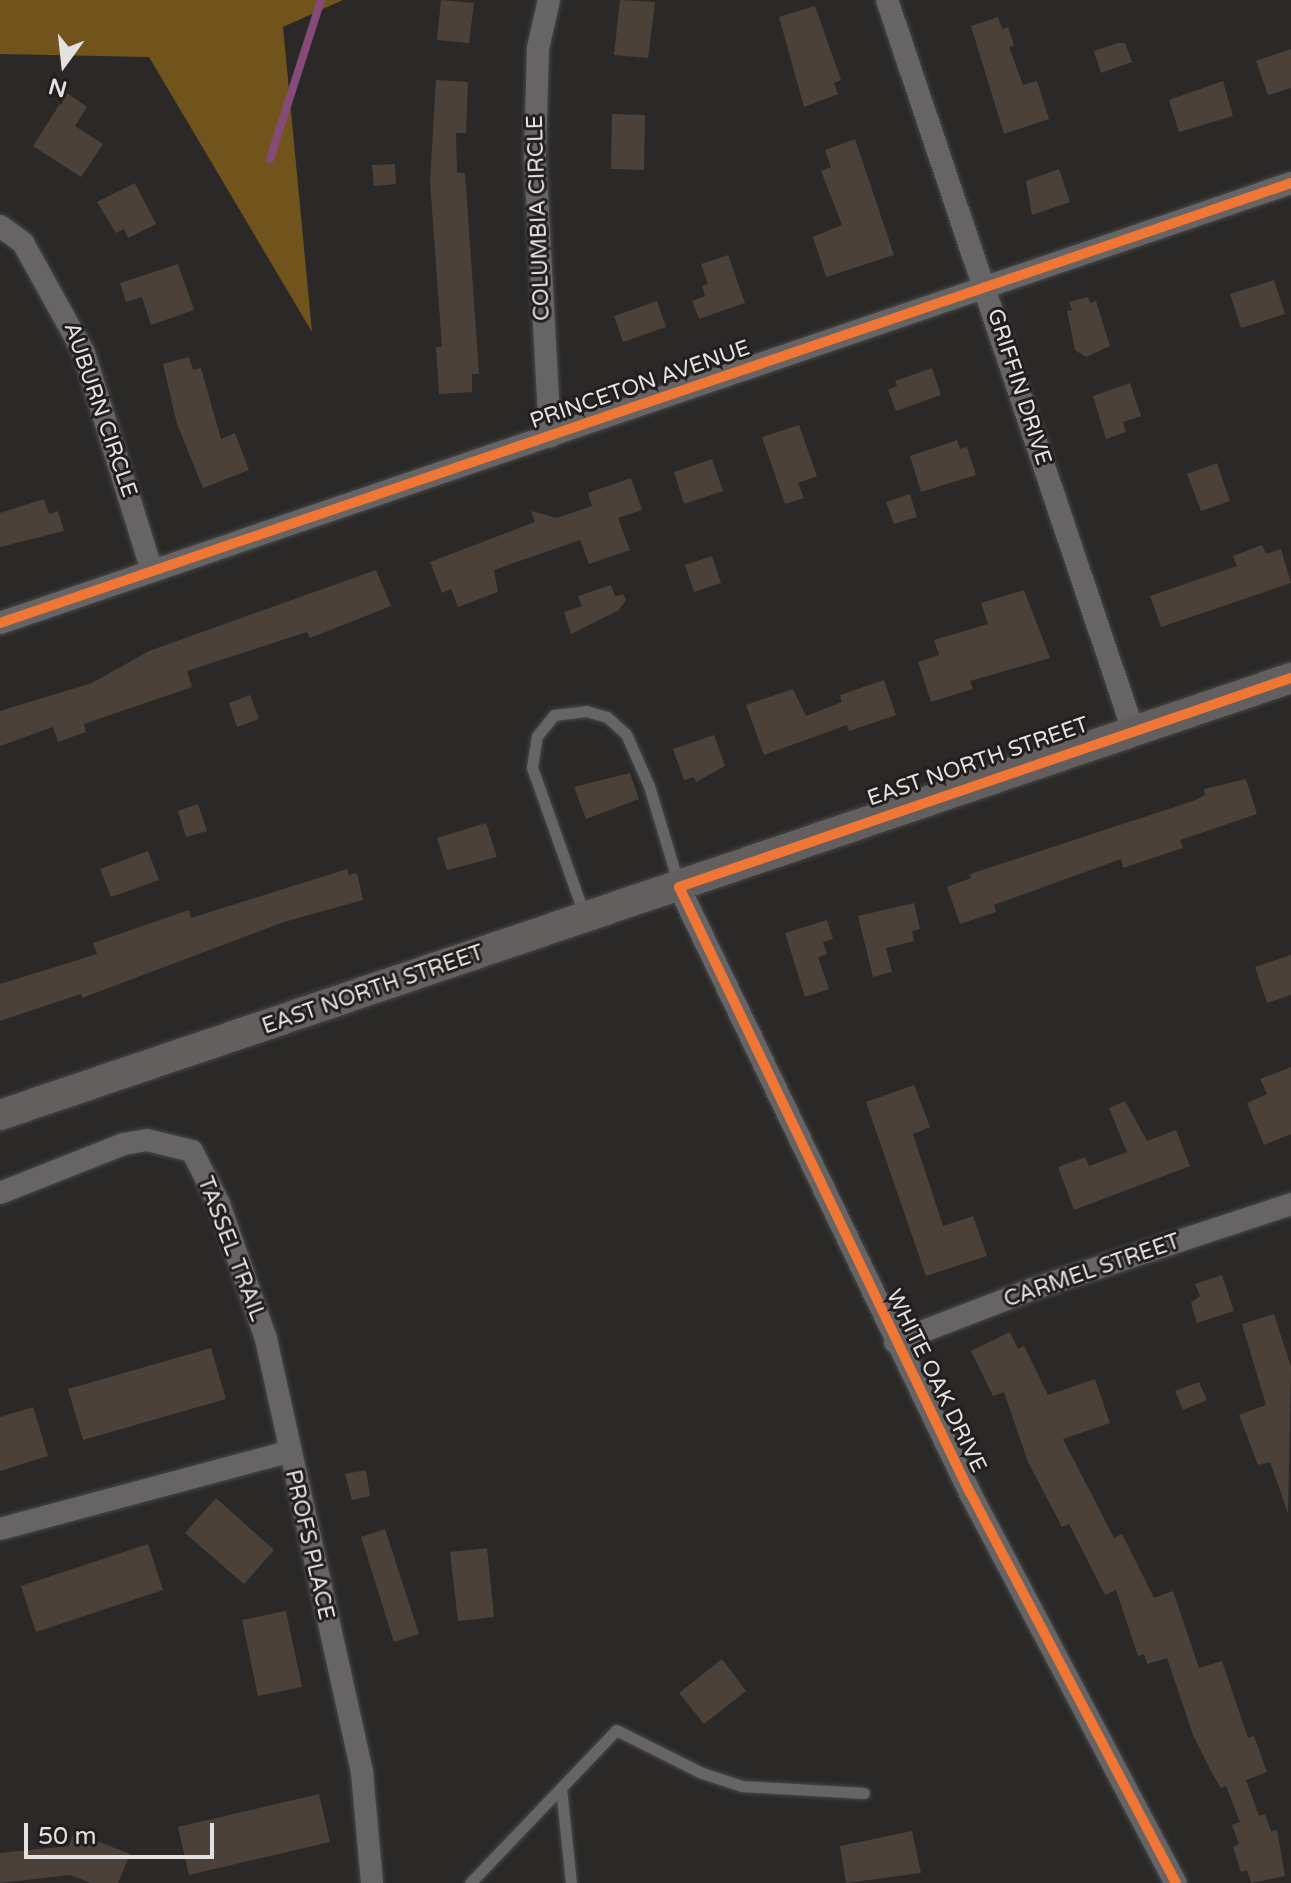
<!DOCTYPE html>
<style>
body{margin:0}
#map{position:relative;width:1291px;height:1883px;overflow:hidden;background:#2a2928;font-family:"Varela Round",sans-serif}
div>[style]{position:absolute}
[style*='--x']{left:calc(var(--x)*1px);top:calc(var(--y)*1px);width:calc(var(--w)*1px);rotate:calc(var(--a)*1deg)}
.forest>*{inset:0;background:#70541c}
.stream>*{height:8px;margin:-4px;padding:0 4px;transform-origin:4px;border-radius:4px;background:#864a79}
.building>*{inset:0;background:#4b4139}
.roads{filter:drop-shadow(0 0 2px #494747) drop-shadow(0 0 2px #494747)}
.service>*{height:11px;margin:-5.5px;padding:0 5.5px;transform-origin:5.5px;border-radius:5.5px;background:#666464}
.minor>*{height:22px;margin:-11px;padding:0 11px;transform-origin:11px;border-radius:11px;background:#666464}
.secondary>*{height:30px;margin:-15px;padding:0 15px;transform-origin:15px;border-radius:15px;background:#635f5f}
.cycleway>*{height:10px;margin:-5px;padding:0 5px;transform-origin:5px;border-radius:5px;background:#f07635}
span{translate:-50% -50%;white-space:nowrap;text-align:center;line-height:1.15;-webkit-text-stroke:6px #221e1e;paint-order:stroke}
.street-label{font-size:22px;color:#e4e1e1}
.north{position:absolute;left:24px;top:24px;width:80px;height:80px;-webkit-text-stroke:6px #221e1e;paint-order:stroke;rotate:195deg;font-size:22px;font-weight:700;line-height:32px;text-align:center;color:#e4e1e1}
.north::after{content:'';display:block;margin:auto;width:28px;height:36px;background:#e4e1e1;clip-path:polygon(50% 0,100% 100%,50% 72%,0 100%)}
.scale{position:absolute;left:24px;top:1823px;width:190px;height:36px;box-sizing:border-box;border:4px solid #e4e1e1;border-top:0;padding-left:10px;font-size:24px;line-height:28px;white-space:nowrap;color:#e4e1e1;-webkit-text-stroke:6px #221e1e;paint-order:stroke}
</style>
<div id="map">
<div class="forest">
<i style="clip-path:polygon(0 0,343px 0,283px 27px,312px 332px,149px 57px,0 54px)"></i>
</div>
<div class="stream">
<i style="--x:270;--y:159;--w:167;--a:-72.2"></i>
</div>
<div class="building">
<i style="clip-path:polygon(441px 0,474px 3px,469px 43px,437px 40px)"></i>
<i style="clip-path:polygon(620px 0,655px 2px,648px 58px,614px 55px)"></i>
<i style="clip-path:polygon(815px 6px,841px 80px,834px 83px,838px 94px,804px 107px,779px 17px)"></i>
<i style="clip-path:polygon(998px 17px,1002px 29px,1008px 27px,1014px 45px,1009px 47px,1023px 85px,1037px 81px,1049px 119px,1004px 134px,971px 26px)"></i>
<i style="clip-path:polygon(1118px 43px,1125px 43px,1132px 62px,1101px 73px,1094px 51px)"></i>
<i style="clip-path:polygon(1291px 49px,1291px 88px,1268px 95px,1256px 61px)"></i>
<i style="clip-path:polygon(436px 80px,468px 82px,466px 133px,456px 133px,457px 173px,465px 173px,477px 345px,479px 374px,472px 374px,472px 392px,439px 394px,436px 347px,442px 347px,430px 182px)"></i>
<i style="clip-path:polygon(1223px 81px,1233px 116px,1179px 132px,1169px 100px)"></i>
<i style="clip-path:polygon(67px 93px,87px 107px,75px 126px,103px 144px,81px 177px,33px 146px)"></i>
<i style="clip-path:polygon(612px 114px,645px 115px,644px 170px,611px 169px)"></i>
<i style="clip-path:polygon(855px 139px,894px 255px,826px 277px,813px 237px,842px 225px,821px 171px,831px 167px,825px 150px)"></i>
<i style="clip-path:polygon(395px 164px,396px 184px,374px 186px,372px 165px)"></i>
<i style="clip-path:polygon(1059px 169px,1070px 202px,1032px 215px,1026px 181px)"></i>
<i style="clip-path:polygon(135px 183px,156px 224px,128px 238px,124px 229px,116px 233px,97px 202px)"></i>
<i style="clip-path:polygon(728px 255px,745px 303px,699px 319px,692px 301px,705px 296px,702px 286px,708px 284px,701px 264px)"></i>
<i style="clip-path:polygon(178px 264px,194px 310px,151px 325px,142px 297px,126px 302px,120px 283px)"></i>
<i style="clip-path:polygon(1274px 280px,1285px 314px,1241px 328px,1230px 294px)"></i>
<i style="clip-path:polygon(1088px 297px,1090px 303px,1096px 301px,1110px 346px,1086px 357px,1075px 350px,1067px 311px,1072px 310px,1069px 302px)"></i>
<i style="clip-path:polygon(657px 301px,666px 327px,623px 342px,614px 316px)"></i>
<i style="clip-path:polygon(189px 357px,193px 370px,201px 368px,221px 439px,235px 433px,249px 470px,203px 488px,177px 424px,163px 364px)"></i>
<i style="clip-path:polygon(932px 368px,941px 395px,896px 411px,888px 390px,897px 386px,895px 381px)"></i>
<i style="clip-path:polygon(1130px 383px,1141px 416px,1123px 422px,1126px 432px,1106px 439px,1093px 396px)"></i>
<i style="clip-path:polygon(799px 425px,817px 476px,798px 483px,804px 498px,785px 504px,762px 437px)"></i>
<i style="clip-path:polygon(957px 440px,960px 449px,967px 447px,976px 475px,921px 492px,910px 456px)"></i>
<i style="clip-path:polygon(712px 459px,723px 491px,684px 504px,674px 472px)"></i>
<i style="clip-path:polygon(1217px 463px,1230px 501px,1201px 511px,1187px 474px)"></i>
<i style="clip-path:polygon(631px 478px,642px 510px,618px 518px,630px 550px,589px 564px,580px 540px,494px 570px,498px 592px,458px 607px,451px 589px,442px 593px,430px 562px,535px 522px,531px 511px,557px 518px,592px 506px,588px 493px)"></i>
<i style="clip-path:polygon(910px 494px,917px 517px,894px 524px,886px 502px)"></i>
<i style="clip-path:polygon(44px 499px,49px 514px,58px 511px,64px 531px,0 547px,0 513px)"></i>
<i style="clip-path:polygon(1262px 545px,1266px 554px,1281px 549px,1291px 583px,1161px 627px,1150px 596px,1237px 566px,1233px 556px)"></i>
<i style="clip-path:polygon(712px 556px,721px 583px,694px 592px,685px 565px)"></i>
<i style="clip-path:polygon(376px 570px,391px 606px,310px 638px,307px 632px,187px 671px,192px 687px,84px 724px,86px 732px,58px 742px,53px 727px,0 746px,0 711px,92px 683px,149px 651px)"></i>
<i style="clip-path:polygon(611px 585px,615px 596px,623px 594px,626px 600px,619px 610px,571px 634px,564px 612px,582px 606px,578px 596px)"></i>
<i style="clip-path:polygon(1024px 590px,1050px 658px,970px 681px,973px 689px,931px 702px,918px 662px,939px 655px,934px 640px,988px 624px,981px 603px)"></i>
<i style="clip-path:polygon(884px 680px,896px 715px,849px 731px,847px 725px,764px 755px,746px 705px,793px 689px,806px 716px,842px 702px,840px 695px)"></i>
<i style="clip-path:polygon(250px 695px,259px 719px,237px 727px,229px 703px)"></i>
<i style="clip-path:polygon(714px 735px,725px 766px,696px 782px,694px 777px,684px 780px,673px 749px)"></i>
<i style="clip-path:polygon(630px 773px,639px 799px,586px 819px,574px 787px)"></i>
<i style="clip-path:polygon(1246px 779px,1257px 814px,1180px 840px,1183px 848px,1123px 868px,1121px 859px,994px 905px,996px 912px,960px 924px,947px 887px,971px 878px,970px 874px,1193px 801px,1205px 795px,1204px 789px)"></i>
<i style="clip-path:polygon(198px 804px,207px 831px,186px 837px,178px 811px)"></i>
<i style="clip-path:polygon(486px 823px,497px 857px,447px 870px,437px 838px)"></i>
<i style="clip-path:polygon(148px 851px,159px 880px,111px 897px,100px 869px)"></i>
<i style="clip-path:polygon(347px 869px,349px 875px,357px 873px,363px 900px,284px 922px,82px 998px,81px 994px,0 1021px,0 984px,97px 954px,93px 943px,189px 910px,191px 918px)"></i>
<i style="clip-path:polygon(914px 903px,920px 929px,912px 931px,914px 941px,886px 948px,892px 972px,873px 977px,858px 916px)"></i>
<i style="clip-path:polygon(827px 920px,833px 939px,823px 942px,827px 954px,818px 957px,829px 989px,805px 997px,785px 933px)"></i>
<i style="clip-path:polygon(1291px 955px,1291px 995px,1267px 1003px,1255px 967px)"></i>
<i style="clip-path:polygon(1291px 1067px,1291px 1134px,1264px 1145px,1247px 1103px,1267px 1094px,1260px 1079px)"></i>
<i style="clip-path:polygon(914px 1085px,930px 1127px,913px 1134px,943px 1226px,973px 1216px,987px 1256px,926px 1276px,866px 1102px)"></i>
<i style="clip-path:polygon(1125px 1101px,1147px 1141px,1176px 1130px,1190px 1166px,1074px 1210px,1058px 1167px,1085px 1157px,1089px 1166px,1127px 1152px,1109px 1108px)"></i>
<i style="clip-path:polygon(1222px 1275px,1234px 1311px,1197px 1323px,1191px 1303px,1200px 1296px,1195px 1284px)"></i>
<i style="clip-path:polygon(1274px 1314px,1291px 1367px,1288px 1513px,1270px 1462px,1258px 1465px,1239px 1415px,1266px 1405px,1242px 1324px)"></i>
<i style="clip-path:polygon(1010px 1332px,1018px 1349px,1024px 1346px,1048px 1395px,1095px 1379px,1110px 1423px,1063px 1439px,1114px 1538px,1122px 1534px,1154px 1598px,1173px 1591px,1199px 1668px,1222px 1661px,1248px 1738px,1254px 1736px,1267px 1772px,1246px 1780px,1259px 1816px,1265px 1814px,1271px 1831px,1277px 1830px,1285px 1876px,1251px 1883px,1247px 1870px,1241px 1872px,1233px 1847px,1239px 1844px,1232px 1825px,1240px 1822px,1226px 1786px,1221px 1788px,1212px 1773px,1193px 1735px,1167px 1658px,1147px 1664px,1144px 1654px,1138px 1656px,1116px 1590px,1105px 1595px,1069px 1524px,1062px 1527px,1028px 1462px,1004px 1392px,993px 1396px,971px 1351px)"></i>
<i style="clip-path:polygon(211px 1348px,226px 1399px,83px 1440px,68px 1389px)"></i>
<i style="clip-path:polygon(1199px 1382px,1207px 1400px,1183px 1410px,1175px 1391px)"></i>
<i style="clip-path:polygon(33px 1407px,48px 1456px,0 1471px,0 1417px)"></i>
<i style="clip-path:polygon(366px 1470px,370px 1496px,352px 1500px,345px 1474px)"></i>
<i style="clip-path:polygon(216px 1498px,274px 1550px,244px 1584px,185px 1533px)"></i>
<i style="clip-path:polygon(385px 1529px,419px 1634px,394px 1642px,361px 1537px)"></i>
<i style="clip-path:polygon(148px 1544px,163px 1590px,36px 1632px,21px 1586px)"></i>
<i style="clip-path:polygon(487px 1548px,494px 1617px,458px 1621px,450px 1552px)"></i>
<i style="clip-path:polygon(286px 1611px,302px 1687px,258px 1696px,242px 1620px)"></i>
<i style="clip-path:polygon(722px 1659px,746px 1691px,704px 1724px,679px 1693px)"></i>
<i style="clip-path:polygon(319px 1794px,330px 1842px,189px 1875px,178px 1827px)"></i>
<i style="clip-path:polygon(912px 1831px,921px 1873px,846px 1883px,840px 1846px)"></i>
<i style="clip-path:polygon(74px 1832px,130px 1854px,118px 1883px,91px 1883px,70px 1875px,0 1883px,0 1853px,69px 1846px)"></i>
</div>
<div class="roads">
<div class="service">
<i style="--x:585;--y:917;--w:159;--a:-109.5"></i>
<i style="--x:532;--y:767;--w:31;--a:-81"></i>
<i style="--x:537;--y:736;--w:27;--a:-51"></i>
<i style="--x:554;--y:715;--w:32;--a:-7"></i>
<i style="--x:586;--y:711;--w:22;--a:16"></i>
<i style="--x:607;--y:717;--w:25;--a:42"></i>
<i style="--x:626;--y:734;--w:57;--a:66.1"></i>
<i style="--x:649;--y:786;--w:100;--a:73.2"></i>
<i style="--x:561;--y:1788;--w:96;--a:84"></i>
<i style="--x:470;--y:1883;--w:211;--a:-46.3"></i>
<i style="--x:616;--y:1730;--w:96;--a:26.6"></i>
<i style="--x:702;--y:1773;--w:42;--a:18"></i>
<i style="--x:742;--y:1786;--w:122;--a:3.3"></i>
</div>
<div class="minor">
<i style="--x:549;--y:0;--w:49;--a:102.9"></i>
<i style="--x:538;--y:48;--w:110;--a:91.6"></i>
<i style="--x:535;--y:158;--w:279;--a:86.9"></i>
<i style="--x:887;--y:0;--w:770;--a:71.38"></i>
<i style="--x:0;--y:226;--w:29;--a:36"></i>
<i style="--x:23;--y:243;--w:126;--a:61"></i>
<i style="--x:84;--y:353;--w:225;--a:72.7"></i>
<i style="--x:0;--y:623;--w:1364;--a:-18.82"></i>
<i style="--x:679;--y:887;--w:672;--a:64.35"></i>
<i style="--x:970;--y:1493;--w:441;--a:62.2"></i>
<i style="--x:0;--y:1193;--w:133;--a:-21.6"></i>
<i style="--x:124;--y:1144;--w:23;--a:-10"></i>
<i style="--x:147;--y:1140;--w:46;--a:13.7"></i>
<i style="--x:192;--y:1151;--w:59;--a:63"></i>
<i style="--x:219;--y:1204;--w:143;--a:70.8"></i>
<i style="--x:266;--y:1339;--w:444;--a:77.5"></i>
<i style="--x:362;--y:1773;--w:110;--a:84.8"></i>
<i style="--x:895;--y:1342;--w:148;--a:-21"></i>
<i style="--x:1033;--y:1289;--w:272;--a:-18.2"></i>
<i style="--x:0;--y:1529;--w:298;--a:-15"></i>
</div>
<div class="secondary">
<i style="--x:0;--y:1115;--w:1363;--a:-18.7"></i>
</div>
</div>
<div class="cycleway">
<i style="--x:0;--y:623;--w:1364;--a:-18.82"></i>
<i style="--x:1176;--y:1883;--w:441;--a:-117.8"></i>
<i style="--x:970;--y:1493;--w:672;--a:-115.65"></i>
<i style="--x:679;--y:887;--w:647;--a:-18.86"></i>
</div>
<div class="street-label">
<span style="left:539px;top:218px;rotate:-92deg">COLUMBIA CIRCLE</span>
<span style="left:640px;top:385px;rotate:-19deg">PRINCETON AVENUE</span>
<span style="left:1019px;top:387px;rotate:72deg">GRIFFIN DRIVE</span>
<span style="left:100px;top:410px;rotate:71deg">AUBURN CIRCLE</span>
<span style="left:978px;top:762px;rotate:-19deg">EAST NORTH STREET</span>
<span style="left:373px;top:990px;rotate:-19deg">EAST NORTH STREET</span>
<span style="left:231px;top:1249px;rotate:69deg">TASSEL TRAIL</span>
<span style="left:1092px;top:1271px;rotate:-19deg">CARMEL STREET</span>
<span style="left:936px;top:1381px;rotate:64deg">WHITE OAK DRIVE</span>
<span style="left:309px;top:1545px;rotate:77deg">PROFS PLACE</span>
</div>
<div class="north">N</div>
<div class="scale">50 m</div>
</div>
